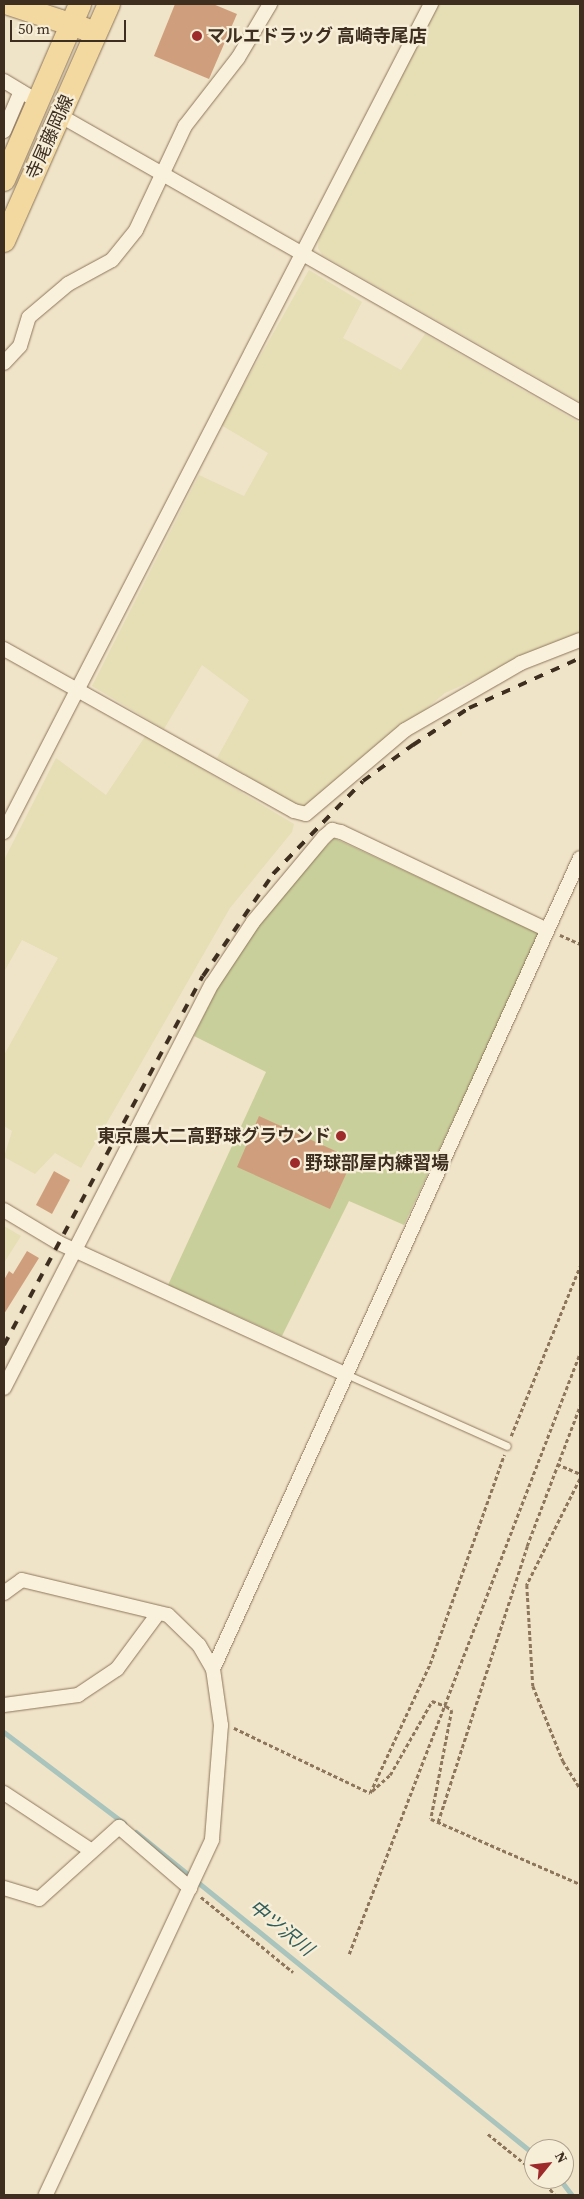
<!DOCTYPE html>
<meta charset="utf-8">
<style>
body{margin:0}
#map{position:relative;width:584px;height:2199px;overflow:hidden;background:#f0e4c8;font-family:"Source Serif 4","Noto Sans JP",serif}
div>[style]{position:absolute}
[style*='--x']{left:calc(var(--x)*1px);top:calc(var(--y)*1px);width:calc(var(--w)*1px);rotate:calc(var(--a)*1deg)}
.farmland>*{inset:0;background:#e6deb5}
.green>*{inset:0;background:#c9cf9b}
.stream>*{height:4.5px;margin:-2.25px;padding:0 2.25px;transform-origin:2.25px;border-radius:2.25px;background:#a9c4bc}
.building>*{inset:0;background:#cf9f7d}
.path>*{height:2.5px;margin-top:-1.25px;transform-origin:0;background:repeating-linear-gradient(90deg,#8d765c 0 4px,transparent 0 6.5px)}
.roads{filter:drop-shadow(0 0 1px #8d765c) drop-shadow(0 0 1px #8d765c)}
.service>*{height:7px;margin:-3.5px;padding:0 3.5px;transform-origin:3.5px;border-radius:3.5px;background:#faf1dc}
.minor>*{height:14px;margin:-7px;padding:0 7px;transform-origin:7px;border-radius:7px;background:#faf1dc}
.primary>*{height:22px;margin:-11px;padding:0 11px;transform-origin:11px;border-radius:11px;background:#f3d9a0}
.rail>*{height:4px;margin-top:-2px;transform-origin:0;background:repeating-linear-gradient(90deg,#3d2e20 0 9px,transparent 0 18px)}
.dots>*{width:14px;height:14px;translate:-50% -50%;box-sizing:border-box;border:2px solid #f7eed8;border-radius:50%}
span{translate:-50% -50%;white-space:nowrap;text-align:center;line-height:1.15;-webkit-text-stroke:4.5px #f7eed8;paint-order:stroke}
.poi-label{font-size:18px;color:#3d2e20;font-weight:700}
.left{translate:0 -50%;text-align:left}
.right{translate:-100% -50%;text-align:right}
.street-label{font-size:18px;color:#3d2e20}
.water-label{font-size:19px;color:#2f5d5a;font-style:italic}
.frame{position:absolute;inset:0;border:5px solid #3d2e20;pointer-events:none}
.north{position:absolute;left:524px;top:2139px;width:50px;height:50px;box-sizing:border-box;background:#f7eed8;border:1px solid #ada18e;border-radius:50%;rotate:61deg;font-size:14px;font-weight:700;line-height:20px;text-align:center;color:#3d2e20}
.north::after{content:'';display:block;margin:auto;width:18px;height:22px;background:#9e2a2b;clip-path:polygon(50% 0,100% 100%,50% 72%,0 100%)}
.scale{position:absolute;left:10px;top:20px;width:116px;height:22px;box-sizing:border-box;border:2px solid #3d2e20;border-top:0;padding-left:6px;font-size:15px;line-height:18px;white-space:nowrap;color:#3d2e20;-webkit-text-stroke:4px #f7eed8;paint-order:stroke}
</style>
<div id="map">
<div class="farmland">
<i style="clip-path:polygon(439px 4px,580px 4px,580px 402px,322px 255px,318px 248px,319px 238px)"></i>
<i style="clip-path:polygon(309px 270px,362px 302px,343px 338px,401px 370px,425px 334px,580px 423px,580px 632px,445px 693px,304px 810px,217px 758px,249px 700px,202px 665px,164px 729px,92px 686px,199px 475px,244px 496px,268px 453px,221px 425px)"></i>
<i style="clip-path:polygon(146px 735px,294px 824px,292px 832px,230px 908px,81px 1168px,55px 1153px,35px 1174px,4px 1157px,12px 1131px,4px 1126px,4px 1055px,58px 958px,22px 940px,4px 972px,4px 860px,56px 758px,106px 795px)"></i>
<i style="clip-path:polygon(4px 1226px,21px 1236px,4px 1263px)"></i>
</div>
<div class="green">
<i style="clip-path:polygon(334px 838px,540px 934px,404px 1225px,349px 1201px,282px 1336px,168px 1285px,266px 1072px,194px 1036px,224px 974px,268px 908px)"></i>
</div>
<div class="stream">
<i style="--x:4;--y:1732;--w:151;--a:37.2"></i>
<i style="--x:136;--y:1832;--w:512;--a:38.97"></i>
<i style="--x:560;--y:2179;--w:20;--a:53"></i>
</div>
<div class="building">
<i style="clip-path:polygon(175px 4px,213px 4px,237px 14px,209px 79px,154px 56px)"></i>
<i style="clip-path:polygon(259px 1116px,353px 1159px,330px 1209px,237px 1167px)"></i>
<i style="clip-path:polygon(54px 1171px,70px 1180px,52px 1214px,36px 1205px)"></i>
<i style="clip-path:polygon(27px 1251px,39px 1258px,4px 1314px,4px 1280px,9px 1271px,13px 1274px)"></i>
</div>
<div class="path">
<i style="--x:560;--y:935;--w:22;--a:24"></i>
<i style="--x:511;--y:1436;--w:183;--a:-67.9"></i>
<i style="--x:557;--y:1464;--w:25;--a:23"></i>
<i style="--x:580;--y:1479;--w:119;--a:116.6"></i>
<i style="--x:527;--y:1585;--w:101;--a:86.6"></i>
<i style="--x:533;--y:1686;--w:81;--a:68.2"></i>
<i style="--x:563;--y:1761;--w:32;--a:58"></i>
<i style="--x:234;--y:1728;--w:151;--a:25.5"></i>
<i style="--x:372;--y:1791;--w:24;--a:-42"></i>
<i style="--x:390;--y:1775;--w:85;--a:-60.4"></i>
<i style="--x:432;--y:1701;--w:15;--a:20"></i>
<i style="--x:446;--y:1706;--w:7;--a:34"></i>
<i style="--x:452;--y:1710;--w:111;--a:100.9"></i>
<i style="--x:431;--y:1819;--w:163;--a:23.6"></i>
<i style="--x:370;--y:1793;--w:142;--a:-65.1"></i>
<i style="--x:430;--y:1664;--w:222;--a:-70.5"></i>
<i style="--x:438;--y:1822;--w:290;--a:-72.1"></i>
<i style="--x:527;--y:1546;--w:150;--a:-69.3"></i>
<i style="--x:201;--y:1897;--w:119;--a:39.2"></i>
<i style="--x:349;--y:1954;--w:644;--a:-68.98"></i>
<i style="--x:488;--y:2134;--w:59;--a:38.8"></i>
<i style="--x:542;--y:2179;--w:21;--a:51"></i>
</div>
<div class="roads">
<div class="service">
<i style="--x:346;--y:1374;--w:176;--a:24.1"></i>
</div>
<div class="minor">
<i style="--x:4;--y:81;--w:29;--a:31"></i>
<i style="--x:59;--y:115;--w:600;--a:29.69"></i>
<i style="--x:4;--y:131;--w:43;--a:-67"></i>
<i style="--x:4;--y:363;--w:23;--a:-47"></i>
<i style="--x:20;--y:346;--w:30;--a:-73"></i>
<i style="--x:29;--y:317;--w:51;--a:-40.2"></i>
<i style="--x:68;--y:284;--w:50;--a:-28.6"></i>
<i style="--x:112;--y:260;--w:38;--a:-51"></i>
<i style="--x:136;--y:230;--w:115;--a:-64.8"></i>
<i style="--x:185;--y:126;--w:86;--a:-52.1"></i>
<i style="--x:238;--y:58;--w:63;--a:-59.3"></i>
<i style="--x:4;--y:649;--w:332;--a:29.2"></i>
<i style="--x:294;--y:811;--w:12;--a:14"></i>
<i style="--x:306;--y:814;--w:130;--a:-40.3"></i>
<i style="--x:405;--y:730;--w:134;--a:-30"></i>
<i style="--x:521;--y:663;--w:63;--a:-21.3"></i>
<i style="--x:4;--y:832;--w:932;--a:-62.72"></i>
<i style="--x:4;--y:1210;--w:64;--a:31"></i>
<i style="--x:59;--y:1243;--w:315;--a:24.6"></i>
<i style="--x:4;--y:1388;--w:454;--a:-62.8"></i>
<i style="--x:212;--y:984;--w:74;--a:-56.5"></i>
<i style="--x:253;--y:922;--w:111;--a:-50.1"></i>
<i style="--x:324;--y:837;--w:11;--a:-41"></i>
<i style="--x:332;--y:830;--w:9;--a:13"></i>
<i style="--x:341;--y:832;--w:228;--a:25.4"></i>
<i style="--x:4;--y:1593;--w:22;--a:-36"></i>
<i style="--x:22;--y:1580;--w:150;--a:13.5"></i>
<i style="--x:168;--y:1615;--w:43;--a:44.1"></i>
<i style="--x:199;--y:1645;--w:28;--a:60"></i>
<i style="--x:213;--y:1669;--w:57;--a:81.9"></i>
<i style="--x:221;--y:1725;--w:115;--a:94.5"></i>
<i style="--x:212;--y:1840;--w:392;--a:115.1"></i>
<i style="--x:213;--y:1669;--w:890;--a:-65.65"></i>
<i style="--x:4;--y:1705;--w:75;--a:-7.7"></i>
<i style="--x:78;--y:1695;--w:47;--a:-33.7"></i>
<i style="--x:117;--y:1669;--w:67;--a:-53.5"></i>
<i style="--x:4;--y:1793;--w:105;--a:33.4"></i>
<i style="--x:4;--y:1888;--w:37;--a:17"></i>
<i style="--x:39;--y:1899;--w:108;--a:-42"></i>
<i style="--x:119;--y:1827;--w:94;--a:40.7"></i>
</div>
<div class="primary">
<i style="--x:9;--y:4;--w:80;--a:18.2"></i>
<i style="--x:4;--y:180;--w:192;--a:-66.6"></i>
<i style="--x:4;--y:241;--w:259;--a:-66.1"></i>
</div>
</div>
<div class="rail">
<i style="--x:4;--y:1345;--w:419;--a:-61.7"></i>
<i style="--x:203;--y:976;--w:124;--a:-55.5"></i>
<i style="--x:273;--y:874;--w:129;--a:-45.9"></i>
<i style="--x:363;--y:781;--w:62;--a:-35.8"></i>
<i style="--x:413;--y:745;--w:67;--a:-33.5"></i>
<i style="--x:469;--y:708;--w:122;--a:-24.2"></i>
</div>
<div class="dots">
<i style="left:197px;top:36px;background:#9e2a2b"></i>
<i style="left:341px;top:1136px;background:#9e2a2b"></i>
<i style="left:295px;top:1163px;background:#9e2a2b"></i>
</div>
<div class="poi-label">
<span class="left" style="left:207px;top:36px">マルエドラッグ 高崎寺尾店</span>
<span class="right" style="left:331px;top:1136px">東京農大二高野球グラウンド</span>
<span class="left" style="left:305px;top:1163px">野球部屋内練習場</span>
</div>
<div class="street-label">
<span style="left:50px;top:137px;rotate:-66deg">寺尾藤岡線</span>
</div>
<div class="water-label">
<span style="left:281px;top:1928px;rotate:39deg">中ツ沢川</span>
</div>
<div class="frame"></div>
<div class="north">N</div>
<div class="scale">50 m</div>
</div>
